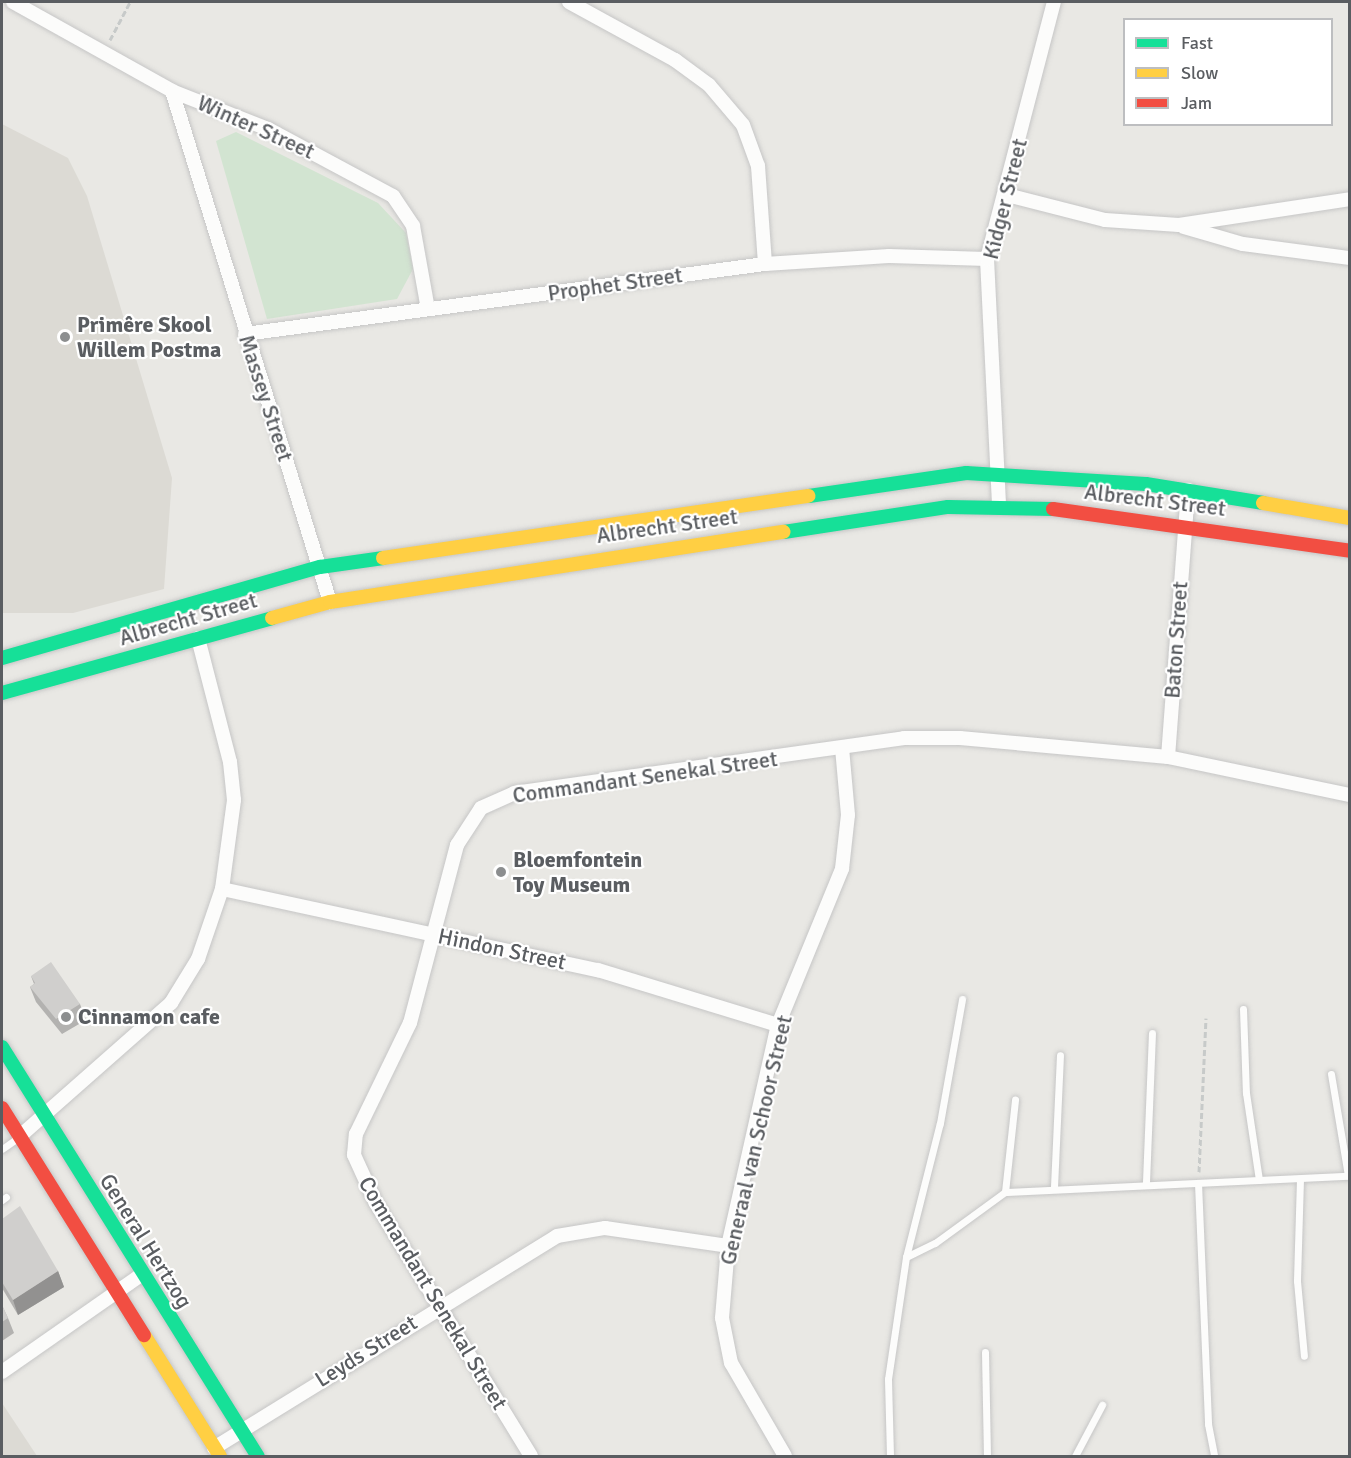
<!DOCTYPE html>
<meta charset="utf-8">
<style>
body{margin:0}
#map{position:relative;width:1351px;height:1458px;overflow:hidden;background:#e9e8e4;font-family:Signika,sans-serif}
div>[style]{position:absolute}
[style*='--x']{left:calc(var(--x)*1px);top:calc(var(--y)*1px);width:calc(var(--w)*1px);rotate:calc(var(--a)*1deg)}
.education>*{inset:0;background:#dcdad4}
.green>*{inset:0;background:#d2e4d1}
.path>*{height:3px;margin-top:-1.5px;transform-origin:0;background:repeating-linear-gradient(90deg,#c7cac9 0 6px,transparent 0 9px)}
.roads{filter:drop-shadow(0 0 2px #c6c6c6) drop-shadow(0 0 2px #c6c6c6)}
.lane>*{height:7px;margin:-3.5px;padding:0 3.5px;transform-origin:3.5px;border-radius:3.5px;background:#fcfcfb}
.street>*{height:14px;margin:-7px;padding:0 7px;transform-origin:7px;border-radius:7px;background:#fcfcfb}
.fast>*{height:14px;margin:-7px;padding:0 7px;transform-origin:7px;border-radius:7px;background:#16e098}
.slow>*{height:14px;margin:-7px;padding:0 7px;transform-origin:7px;border-radius:7px;background:#ffcf43}
.jam>*{height:14px;margin:-7px;padding:0 7px;transform-origin:7px;border-radius:7px;background:#f24e42}
.wall>*{inset:0;background:#b3b2b0}
.shaded-wall>*{inset:0;background:#929190}
.building>*{inset:0;background:#d0cfcd}
.dots>*{width:16px;height:16px;translate:-50% -50%;box-sizing:border-box;border:3px solid #fff;border-radius:50%}
span{translate:-50% -50%;white-space:nowrap;text-align:center;line-height:1.15;-webkit-text-stroke:4.5px #fff;paint-order:stroke}
.street-label{font-size:22px;color:#5a5d61}
.poi-label{font-size:22px;color:#5a5d61;font-weight:700}
.left{translate:0 -50%;text-align:left}
.frame{position:absolute;inset:0;border:3px solid #5a5d61;pointer-events:none}
.legend{position:absolute;left:1123px;top:18px;width:210px;height:108px;box-sizing:border-box;background:#fff;border:2px solid #bdbec0;margin:0;padding:8px 10px;list-style:none;font-size:18px;color:#5a5d61}
.legend li{display:flex;align-items:center;gap:12px;height:30px}
.legend b{width:30px;border:2px solid #bdbec0}
</style>
<div id="map">
<div class="education">
<i style="clip-path:polygon(2px 124px,68px 158px,87px 196px,172px 478px,164px 589px,73px 613px,2px 613px)"></i>
<i style="clip-path:polygon(2px 1403px,37px 1456px,2px 1456px)"></i>
</div>
<div class="green">
<i style="clip-path:polygon(236px 132px,378px 203px,406px 233px,413px 269px,397px 299px,267px 319px,216px 141px)"></i>
</div>
<div class="path">
<i style="--x:110;--y:40;--w:43;--a:-62.2"></i>
<i style="--x:1199;--y:1172;--w:154;--a:-87.4"></i>
</div>
<div class="roads">
<div class="lane">
<i style="--x:1243;--y:1009;--w:84;--a:88"></i>
<i style="--x:1246;--y:1093;--w:88;--a:81.5"></i>
<i style="--x:1331;--y:1074;--w:103;--a:80.5"></i>
<i style="--x:2;--y:1149;--w:21;--a:-35"></i>
<i style="--x:1300;--y:1179;--w:102;--a:91.7"></i>
<i style="--x:1297;--y:1281;--w:75;--a:84.7"></i>
<i style="--x:1146;--y:1182;--w:149;--a:-87.7"></i>
<i style="--x:1198;--y:1183;--w:241;--a:87.6"></i>
<i style="--x:1208;--y:1424;--w:33;--a:79"></i>
<i style="--x:1054;--y:1187;--w:132;--a:-87.4"></i>
<i style="--x:1005;--y:1192;--w:93;--a:-83.8"></i>
<i style="--x:2;--y:1200;--w:5;--a:-37"></i>
<i style="--x:906;--y:1257;--w:32;--a:-26"></i>
<i style="--x:935;--y:1243;--w:87;--a:-36.1"></i>
<i style="--x:1005;--y:1192;--w:345;--a:-2.7"></i>
<i style="--x:985;--y:1352;--w:104;--a:88.9"></i>
<i style="--x:890;--y:1456;--w:77;--a:-91.5"></i>
<i style="--x:888;--y:1379;--w:123;--a:-81.6"></i>
<i style="--x:906;--y:1257;--w:138;--a:-75.8"></i>
<i style="--x:940;--y:1123;--w:126;--a:-79.9"></i>
<i style="--x:1075;--y:1456;--w:58;--a:-62.1"></i>
</div>
<div class="street">
<i style="--x:13;--y:2;--w:182;--a:29.2"></i>
<i style="--x:172;--y:91;--w:103;--a:21.6"></i>
<i style="--x:268;--y:129;--w:142;--a:28.2"></i>
<i style="--x:393;--y:196;--w:36;--a:56"></i>
<i style="--x:413;--y:226;--w:84;--a:79.8"></i>
<i style="--x:569;--y:2;--w:121;--a:28.7"></i>
<i style="--x:675;--y:60;--w:42;--a:36.3"></i>
<i style="--x:709;--y:85;--w:52;--a:49.6"></i>
<i style="--x:743;--y:125;--w:44;--a:69.9"></i>
<i style="--x:758;--y:166;--w:98;--a:85.9"></i>
<i style="--x:172;--y:91;--w:535;--a:72.82"></i>
<i style="--x:1007;--y:195;--w:101;--a:14.3"></i>
<i style="--x:1105;--y:220;--w:74;--a:3.9"></i>
<i style="--x:1179;--y:225;--w:173;--a:-8.6"></i>
<i style="--x:1184;--y:227;--w:61;--a:16.1"></i>
<i style="--x:1243;--y:244;--w:108;--a:7.5"></i>
<i style="--x:245;--y:334;--w:525;--a:-7.67"></i>
<i style="--x:765;--y:264;--w:124;--a:-3.7"></i>
<i style="--x:889;--y:256;--w:98;--a:1.8"></i>
<i style="--x:999;--y:504;--w:245;--a:-92.8"></i>
<i style="--x:987;--y:259;--w:266;--a:-75.4"></i>
<i style="--x:1168;--y:757;--w:268;--a:-85.7"></i>
<i style="--x:222;--y:889;--w:385;--a:12.2"></i>
<i style="--x:598;--y:970;--w:188;--a:17"></i>
<i style="--x:19;--y:1137;--w:203;--a:-41.4"></i>
<i style="--x:171;--y:1003;--w:52;--a:-58.5"></i>
<i style="--x:198;--y:959;--w:74;--a:-71.1"></i>
<i style="--x:222;--y:889;--w:90;--a:-82.3"></i>
<i style="--x:234;--y:800;--w:38;--a:-96"></i>
<i style="--x:230;--y:762;--w:128;--a:-104.5"></i>
<i style="--x:2;--y:1372;--w:169;--a:-34.9"></i>
<i style="--x:214;--y:1448;--w:403;--a:-31.7"></i>
<i style="--x:557;--y:1236;--w:49;--a:-9.5"></i>
<i style="--x:605;--y:1228;--w:124;--a:8.3"></i>
<i style="--x:531;--y:1456;--w:299;--a:-121.5"></i>
<i style="--x:375;--y:1201;--w:51;--a:-114.5"></i>
<i style="--x:354;--y:1155;--w:21;--a:-85"></i>
<i style="--x:356;--y:1134;--w:123;--a:-64.1"></i>
<i style="--x:410;--y:1023;--w:184;--a:-75.2"></i>
<i style="--x:457;--y:845;--w:44;--a:-57"></i>
<i style="--x:481;--y:808;--w:36;--a:-24"></i>
<i style="--x:514;--y:793;--w:394;--a:-8"></i>
<i style="--x:904;--y:738;--w:56;--a:0"></i>
<i style="--x:960;--y:738;--w:209;--a:5.2"></i>
<i style="--x:1168;--y:757;--w:186;--a:11.8"></i>
<i style="--x:785;--y:1456;--w:108;--a:-120.1"></i>
<i style="--x:731;--y:1363;--w:46;--a:-101.3"></i>
<i style="--x:722;--y:1318;--w:72;--a:-85.2"></i>
<i style="--x:728;--y:1246;--w:227;--a:-77.3"></i>
<i style="--x:778;--y:1025;--w:169;--a:-67.7"></i>
<i style="--x:842;--y:869;--w:54;--a:-83.7"></i>
<i style="--x:848;--y:815;--w:67;--a:-95.1"></i>
</div>
<div class="fast">
<i style="--x:809;--y:496;--w:159;--a:-8.3"></i>
<i style="--x:966;--y:473;--w:180;--a:3.5"></i>
<i style="--x:1146;--y:484;--w:119;--a:9.2"></i>
<i style="--x:784;--y:532;--w:166;--a:-8.7"></i>
<i style="--x:948;--y:507;--w:105;--a:1.1"></i>
<i style="--x:2;--y:658;--w:331;--a:-16"></i>
<i style="--x:320;--y:567;--w:64;--a:-8.1"></i>
<i style="--x:2;--y:693;--w:280;--a:-15.5"></i>
<i style="--x:2;--y:1047;--w:483;--a:58"></i>
</div>
<div class="slow">
<i style="--x:1263;--y:503;--w:88;--a:9.8"></i>
<i style="--x:383;--y:558;--w:430;--a:-8.3"></i>
<i style="--x:272;--y:618;--w:60;--a:-15.4"></i>
<i style="--x:330;--y:602;--w:459;--a:-8.8"></i>
<i style="--x:144;--y:1335;--w:143;--a:57.9"></i>
</div>
<div class="jam">
<i style="--x:1053;--y:509;--w:300;--a:8"></i>
<i style="--x:2;--y:1108;--w:268;--a:58"></i>
</div>
</div>
<div class="wall">
<i style="clip-path:polygon(31px 976px,80px 1004px,86px 1020px,62px 1034px,36px 1002px,30px 987px,34px 984px)"></i>
<i style="clip-path:polygon(2px 1219px,58px 1271px,64px 1287px,18px 1315px,2px 1288px)"></i>
<i style="clip-path:polygon(2px 1305px,8px 1318px,14px 1333px,2px 1341px)"></i>
</div>
<div class="shaded-wall">
<i style="clip-path:polygon(58px 1271px,64px 1287px,18px 1315px,13px 1300px)"></i>
</div>
<div class="building">
<i style="clip-path:polygon(51px 962px,80px 1004px,56px 1019px,30px 987px,35px 983px,31px 976px)"></i>
<i style="clip-path:polygon(20px 1206px,58px 1271px,13px 1300px,2px 1282px,2px 1219px)"></i>
<i style="clip-path:polygon(2px 1305px,8px 1318px,2px 1322px)"></i>
</div>
<div class="dots">
<i style="left:65px;top:337px;background:#8c8e8f"></i>
<i style="left:501px;top:872px;background:#8c8e8f"></i>
<i style="left:66px;top:1017px;background:#8c8e8f"></i>
</div>
<div class="street-label">
<span style="left:256px;top:127px;rotate:24deg">Winter Street</span>
<span style="left:1005px;top:199px;rotate:-76deg">Kidger Street</span>
<span style="left:615px;top:284px;rotate:-8deg">Prophet Street</span>
<span style="left:266px;top:398px;rotate:72deg">Massey Street</span>
<span style="left:1155px;top:500px;rotate:7deg">Albrecht Street</span>
<span style="left:667px;top:526px;rotate:-8deg">Albrecht Street</span>
<span style="left:188px;top:619px;rotate:-16deg">Albrecht Street</span>
<span style="left:1176px;top:640px;rotate:-86deg">Baton Street</span>
<span style="left:645px;top:777px;rotate:-8deg">Commandant Senekal Street</span>
<span style="left:502px;top:949px;rotate:12deg">Hindon Street</span>
<span style="left:756px;top:1140px;rotate:-77deg">Generaal van Schoor Street</span>
<span style="left:146px;top:1241px;rotate:58deg">General Hertzog</span>
<span style="left:433px;top:1293px;rotate:59deg">Commandant Senekal Street</span>
<span style="left:366px;top:1351px;rotate:-32deg">Leyds Street</span>
</div>
<div class="poi-label">
<span class="left" style="left:77px;top:337px">Primêre Skool<br>Willem Postma</span>
<span class="left" style="left:513px;top:872px">Bloemfontein<br>Toy Museum</span>
<span class="left" style="left:78px;top:1017px">Cinnamon cafe</span>
</div>
<div class="frame"></div>
<ul class="legend">
<li><b style="height:8px;background:#16e098"></b>Fast</li>
<li><b style="height:8px;background:#ffcf43"></b>Slow</li>
<li><b style="height:8px;background:#f24e42"></b>Jam</li>
</ul>
</div>
